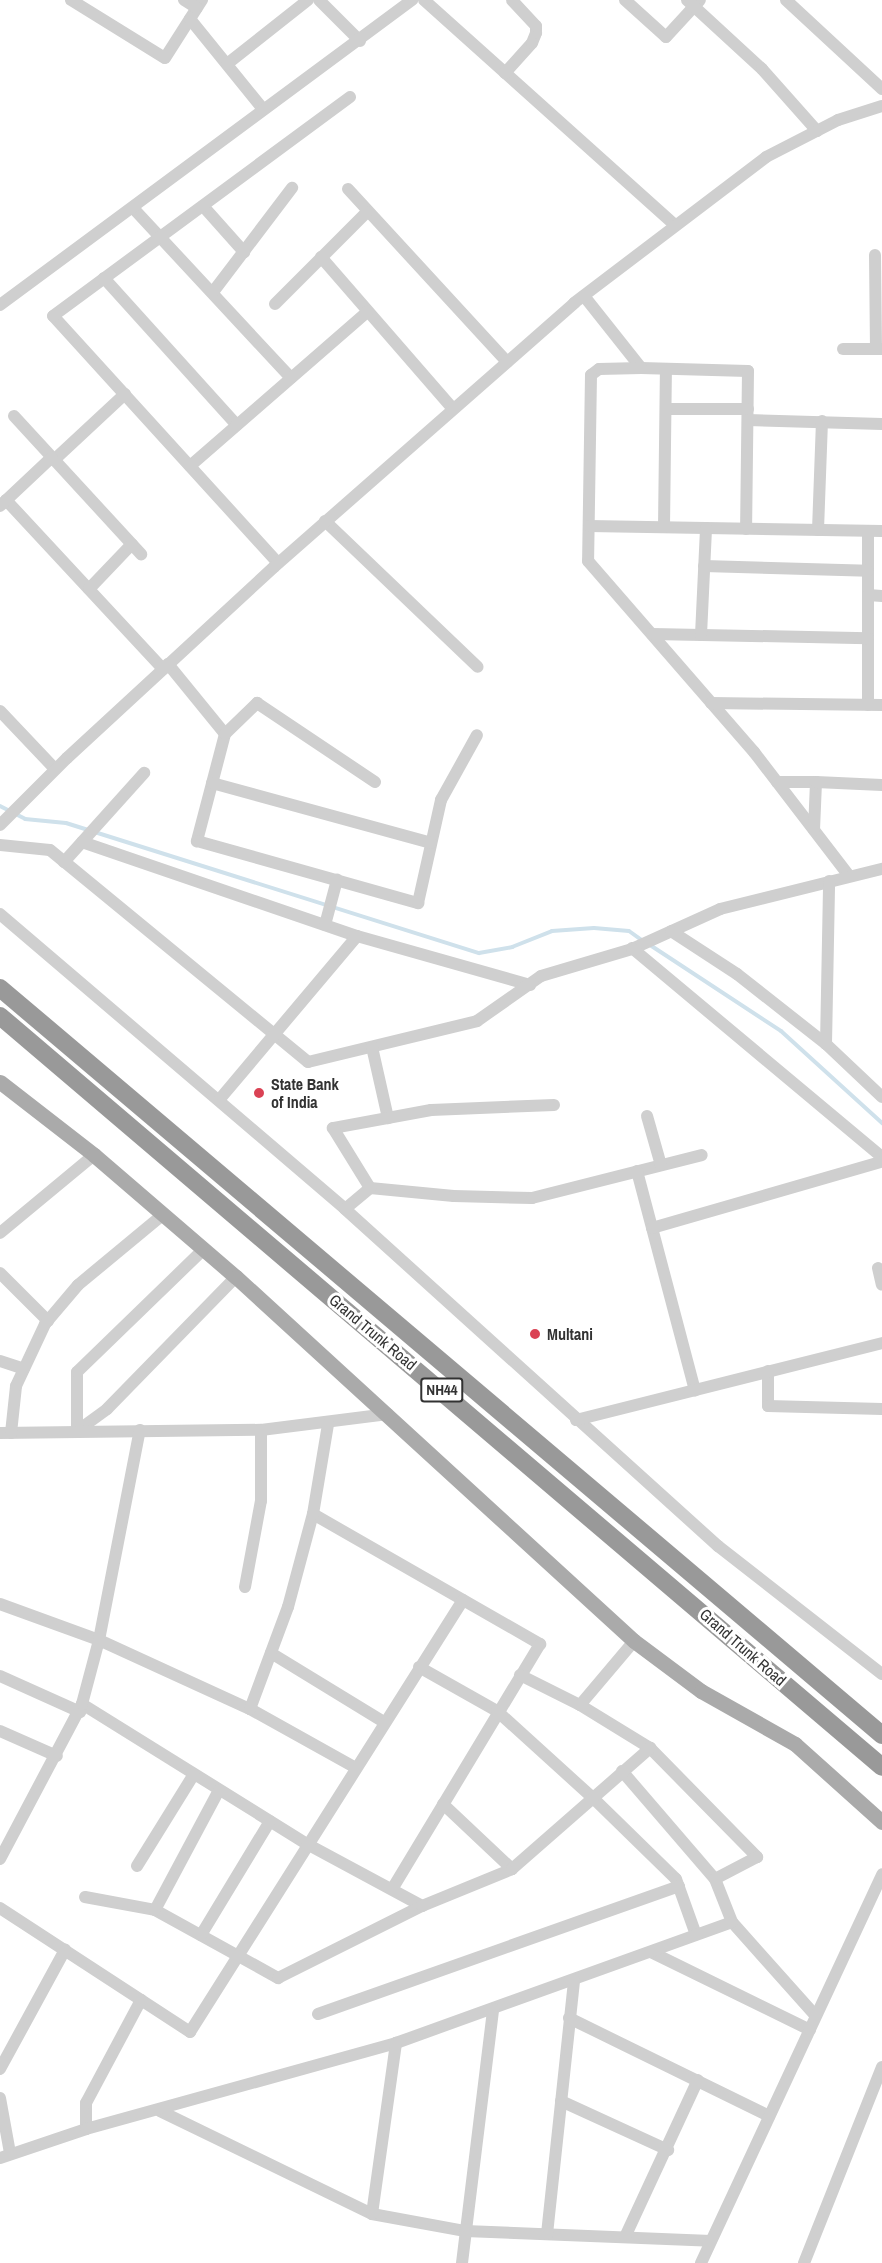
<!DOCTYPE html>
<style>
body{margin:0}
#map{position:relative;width:882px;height:2263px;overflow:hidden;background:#fff;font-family:"Archivo Narrow",sans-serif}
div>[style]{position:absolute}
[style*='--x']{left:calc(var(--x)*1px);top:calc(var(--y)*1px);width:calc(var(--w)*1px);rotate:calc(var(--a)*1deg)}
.stream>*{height:4px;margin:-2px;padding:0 2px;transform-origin:2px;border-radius:2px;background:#cfe1eb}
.minor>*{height:12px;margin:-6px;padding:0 6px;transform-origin:6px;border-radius:6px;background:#cfcfcf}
.major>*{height:15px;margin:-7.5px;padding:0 7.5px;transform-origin:7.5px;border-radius:7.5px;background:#aaa}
.highway>*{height:18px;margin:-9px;padding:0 9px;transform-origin:9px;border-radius:9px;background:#999}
.dots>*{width:16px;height:16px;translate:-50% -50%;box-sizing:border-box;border:3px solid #fff;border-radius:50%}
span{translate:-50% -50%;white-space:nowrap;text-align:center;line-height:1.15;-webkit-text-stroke:6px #fff;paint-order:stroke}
.shield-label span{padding:2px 4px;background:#fff;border:2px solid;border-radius:4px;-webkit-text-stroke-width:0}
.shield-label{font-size:15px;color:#323232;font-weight:700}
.poi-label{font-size:16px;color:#323232;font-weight:700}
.left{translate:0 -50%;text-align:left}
.street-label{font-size:16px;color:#323232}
</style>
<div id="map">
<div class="stream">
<i style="--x:0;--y:806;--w:28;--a:27"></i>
<i style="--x:25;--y:819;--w:41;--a:5.6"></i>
<i style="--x:66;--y:823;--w:433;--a:17.5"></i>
<i style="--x:479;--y:953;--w:34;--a:-10"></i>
<i style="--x:512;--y:947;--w:43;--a:-21.8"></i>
<i style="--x:552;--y:931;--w:42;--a:-4.1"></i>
<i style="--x:594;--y:928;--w:35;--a:5"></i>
<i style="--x:629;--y:931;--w:17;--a:36"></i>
<i style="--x:650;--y:945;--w:157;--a:33.3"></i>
<i style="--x:781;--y:1031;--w:137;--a:42.3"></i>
</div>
<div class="minor">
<i style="--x:71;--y:0;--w:110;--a:31.7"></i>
<i style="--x:165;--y:58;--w:69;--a:-57.5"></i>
<i style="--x:184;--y:0;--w:15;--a:32"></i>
<i style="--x:319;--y:0;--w:58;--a:45"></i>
<i style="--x:424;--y:0;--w:337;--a:41.9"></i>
<i style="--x:625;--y:0;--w:55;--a:42.1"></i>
<i style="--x:666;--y:37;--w:50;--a:-47.4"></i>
<i style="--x:687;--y:0;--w:102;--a:42.6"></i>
<i style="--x:762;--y:69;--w:83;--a:48.4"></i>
<i style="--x:786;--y:0;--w:131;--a:42.8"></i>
<i style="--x:190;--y:19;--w:116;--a:51"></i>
<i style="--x:227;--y:64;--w:103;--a:-38.3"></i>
<i style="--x:505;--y:73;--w:40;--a:-48"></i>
<i style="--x:532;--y:43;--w:11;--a:-68"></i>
<i style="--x:536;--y:33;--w:7;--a:-90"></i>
<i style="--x:536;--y:26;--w:35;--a:-133"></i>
<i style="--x:348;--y:189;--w:235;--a:47.4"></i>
<i style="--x:203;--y:206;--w:62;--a:48.3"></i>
<i style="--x:133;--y:208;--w:232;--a:47.1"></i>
<i style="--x:875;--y:255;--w:94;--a:89.4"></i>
<i style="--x:321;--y:257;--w:201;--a:49"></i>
<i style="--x:104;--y:278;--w:198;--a:47.9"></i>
<i style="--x:213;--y:292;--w:131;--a:-52.8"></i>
<i style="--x:584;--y:296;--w:92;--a:51.6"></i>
<i style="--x:641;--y:368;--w:107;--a:1.6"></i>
<i style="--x:748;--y:371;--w:158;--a:90.7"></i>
<i style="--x:275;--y:304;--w:130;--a:-45"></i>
<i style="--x:0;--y:305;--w:513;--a:-36.51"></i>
<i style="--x:843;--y:349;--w:38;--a:0"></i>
<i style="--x:641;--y:368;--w:42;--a:178.6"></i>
<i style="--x:599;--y:369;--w:10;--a:143"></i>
<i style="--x:591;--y:375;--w:186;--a:90.9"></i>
<i style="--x:588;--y:561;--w:253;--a:49"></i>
<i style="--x:754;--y:752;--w:156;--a:52.5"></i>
<i style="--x:666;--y:409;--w:82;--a:0"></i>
<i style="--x:14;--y:416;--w:188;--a:47.4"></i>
<i style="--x:748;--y:420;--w:134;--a:1.7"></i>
<i style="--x:54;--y:460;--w:97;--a:-42.9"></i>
<i style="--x:190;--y:466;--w:235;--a:-41"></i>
<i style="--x:6;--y:500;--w:231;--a:47.1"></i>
<i style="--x:0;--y:506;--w:71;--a:-43.3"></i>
<i style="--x:325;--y:521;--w:211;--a:43.7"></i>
<i style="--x:589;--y:526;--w:293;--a:1"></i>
<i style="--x:664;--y:527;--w:158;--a:-89.3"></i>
<i style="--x:818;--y:530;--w:109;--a:-87.9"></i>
<i style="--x:868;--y:531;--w:174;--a:90"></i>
<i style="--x:278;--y:563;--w:334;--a:-132.3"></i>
<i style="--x:53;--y:316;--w:369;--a:-36.4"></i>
<i style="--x:704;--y:566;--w:164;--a:1.7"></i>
<i style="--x:89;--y:589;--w:62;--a:-46.3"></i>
<i style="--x:868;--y:595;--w:14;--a:4"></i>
<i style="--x:652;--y:634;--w:216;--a:1.1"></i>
<i style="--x:701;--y:635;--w:107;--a:-87.3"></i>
<i style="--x:168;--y:664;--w:90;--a:50.8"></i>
<i style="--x:225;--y:734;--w:111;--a:104.7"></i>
<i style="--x:197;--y:841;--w:230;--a:15.7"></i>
<i style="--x:418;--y:903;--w:106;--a:-77.4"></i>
<i style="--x:441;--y:800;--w:74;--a:-61"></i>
<i style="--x:711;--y:703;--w:171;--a:0.7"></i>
<i style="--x:0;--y:711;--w:80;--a:46.5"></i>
<i style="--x:225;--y:734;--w:45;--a:-44.1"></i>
<i style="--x:257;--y:703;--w:142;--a:33.8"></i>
<i style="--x:777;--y:782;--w:39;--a:0"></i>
<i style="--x:212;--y:783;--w:227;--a:15.3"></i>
<i style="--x:0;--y:825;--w:95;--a:-45"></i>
<i style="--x:67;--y:758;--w:282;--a:-42.7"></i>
<i style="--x:274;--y:567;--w:400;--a:-41.3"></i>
<i style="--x:574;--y:303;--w:241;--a:-37.2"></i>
<i style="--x:766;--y:157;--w:81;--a:-27.2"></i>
<i style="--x:838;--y:120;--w:46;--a:-17.7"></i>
<i style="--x:814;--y:830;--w:48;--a:-87.6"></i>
<i style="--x:816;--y:782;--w:66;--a:2.6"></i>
<i style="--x:82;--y:842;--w:291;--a:18.9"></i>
<i style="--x:357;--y:936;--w:180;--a:15.8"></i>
<i style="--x:0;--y:845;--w:50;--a:5.7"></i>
<i style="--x:50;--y:850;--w:334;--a:39.4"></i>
<i style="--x:308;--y:1062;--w:174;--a:-13.6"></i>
<i style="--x:477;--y:1021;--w:78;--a:-35.1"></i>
<i style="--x:541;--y:976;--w:95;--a:-16.5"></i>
<i style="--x:632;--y:949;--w:97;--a:-24.4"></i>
<i style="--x:720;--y:909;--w:167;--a:-13.9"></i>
<i style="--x:64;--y:862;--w:120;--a:-48"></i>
<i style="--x:0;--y:914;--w:454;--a:40.5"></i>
<i style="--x:345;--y:1209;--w:503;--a:42.1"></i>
<i style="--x:718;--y:1546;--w:208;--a:38"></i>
<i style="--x:325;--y:925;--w:47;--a:-75.1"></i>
<i style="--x:671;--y:931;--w:79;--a:33.1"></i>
<i style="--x:737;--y:974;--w:113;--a:38.2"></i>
<i style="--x:826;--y:1044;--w:77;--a:43.4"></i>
<i style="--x:632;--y:948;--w:326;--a:39.9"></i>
<i style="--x:826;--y:1044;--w:163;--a:-88.9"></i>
<i style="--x:372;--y:1047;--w:73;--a:77.3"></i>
<i style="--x:219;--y:1100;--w:214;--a:-49.9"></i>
<i style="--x:554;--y:1105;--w:123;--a:177.7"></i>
<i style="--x:431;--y:1110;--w:100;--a:169.6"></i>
<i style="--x:333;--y:1128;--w:70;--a:58.3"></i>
<i style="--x:370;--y:1188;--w:84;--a:5.4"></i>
<i style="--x:454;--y:1196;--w:78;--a:1.5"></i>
<i style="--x:532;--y:1198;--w:175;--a:-14.2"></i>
<i style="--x:647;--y:1116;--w:51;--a:74.1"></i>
<i style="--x:637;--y:1171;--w:227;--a:75.2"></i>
<i style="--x:345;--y:1209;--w:33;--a:-40"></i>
<i style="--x:652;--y:1228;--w:237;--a:-16.1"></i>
<i style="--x:0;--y:1233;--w:122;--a:-39.7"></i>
<i style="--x:878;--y:1268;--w:17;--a:77"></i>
<i style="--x:0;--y:1273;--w:68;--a:45"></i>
<i style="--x:0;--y:1361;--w:25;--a:18"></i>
<i style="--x:768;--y:1371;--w:35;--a:90"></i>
<i style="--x:768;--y:1406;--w:114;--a:1.5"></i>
<i style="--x:576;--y:1420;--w:316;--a:-14.1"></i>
<i style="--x:77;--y:1431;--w:59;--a:-90"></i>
<i style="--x:77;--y:1372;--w:174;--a:-44.1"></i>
<i style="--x:77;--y:1431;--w:37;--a:-36"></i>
<i style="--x:107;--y:1409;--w:185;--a:-45.7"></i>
<i style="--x:0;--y:1433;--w:261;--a:-0.7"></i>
<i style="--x:261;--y:1430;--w:128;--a:-7.2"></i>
<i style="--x:11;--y:1433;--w:47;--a:-83.9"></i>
<i style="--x:16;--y:1386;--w:68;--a:-64.9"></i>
<i style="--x:45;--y:1324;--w:51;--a:-49.8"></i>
<i style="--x:78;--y:1285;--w:108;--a:-39.7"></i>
<i style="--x:313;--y:1514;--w:262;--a:29.8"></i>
<i style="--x:540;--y:1644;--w:286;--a:121.1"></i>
<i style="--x:245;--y:1587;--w:87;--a:-79.5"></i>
<i style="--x:261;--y:1501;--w:71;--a:-90"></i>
<i style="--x:0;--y:1604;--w:105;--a:20"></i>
<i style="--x:99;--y:1640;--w:166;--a:24.6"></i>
<i style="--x:250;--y:1709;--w:119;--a:29.1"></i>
<i style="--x:271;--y:1653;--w:132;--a:31.4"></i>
<i style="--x:419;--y:1667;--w:90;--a:29.4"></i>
<i style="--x:497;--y:1711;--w:128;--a:42.2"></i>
<i style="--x:592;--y:1797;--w:117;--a:44.3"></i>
<i style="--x:676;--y:1879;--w:59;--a:70.3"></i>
<i style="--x:520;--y:1675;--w:67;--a:26.6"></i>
<i style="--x:580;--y:1705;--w:82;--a:31.6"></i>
<i style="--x:650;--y:1748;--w:153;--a:45.5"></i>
<i style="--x:757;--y:1857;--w:47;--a:152.4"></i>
<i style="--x:0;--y:1676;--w:88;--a:24.2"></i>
<i style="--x:82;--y:1704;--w:265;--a:31.9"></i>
<i style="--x:307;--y:1844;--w:131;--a:28.3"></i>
<i style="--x:580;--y:1705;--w:84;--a:-49.8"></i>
<i style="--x:250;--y:1709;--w:109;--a:-69.6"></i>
<i style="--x:288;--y:1607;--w:96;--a:-75"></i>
<i style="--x:313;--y:1514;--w:91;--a:-80.5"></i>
<i style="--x:0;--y:1731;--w:62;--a:23.7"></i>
<i style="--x:622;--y:1771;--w:143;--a:49.3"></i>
<i style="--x:715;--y:1879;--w:46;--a:68.4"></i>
<i style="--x:732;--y:1922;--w:125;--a:48.3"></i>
<i style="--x:443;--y:1804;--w:95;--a:43.3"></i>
<i style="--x:0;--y:1859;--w:175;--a:-62.1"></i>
<i style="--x:82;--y:1704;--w:66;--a:-75.1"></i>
<i style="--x:99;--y:1640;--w:214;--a:-79"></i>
<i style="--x:137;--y:1866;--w:108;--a:-58.2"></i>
<i style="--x:85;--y:1897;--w:71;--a:10.5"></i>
<i style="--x:155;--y:1910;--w:141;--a:28.9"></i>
<i style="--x:278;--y:1978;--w:161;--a:-26.6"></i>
<i style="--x:422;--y:1906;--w:97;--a:-22.3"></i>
<i style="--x:512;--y:1869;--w:184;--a:-41.2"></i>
<i style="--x:0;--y:1908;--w:227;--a:33.1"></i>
<i style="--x:190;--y:2032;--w:511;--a:-57.71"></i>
<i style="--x:155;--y:1910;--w:136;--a:-61.9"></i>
<i style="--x:201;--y:1935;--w:133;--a:-58.8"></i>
<i style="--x:651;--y:1952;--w:177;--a:26.1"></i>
<i style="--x:318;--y:2014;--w:383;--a:-19.5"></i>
<i style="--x:569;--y:2018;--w:223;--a:26.1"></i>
<i style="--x:0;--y:2069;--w:136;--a:-61.4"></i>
<i style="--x:0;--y:2098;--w:56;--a:79.7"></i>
<i style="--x:561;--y:2101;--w:118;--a:24.6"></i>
<i style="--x:160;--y:2111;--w:236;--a:25.9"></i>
<i style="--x:372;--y:2214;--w:95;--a:10.4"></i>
<i style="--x:465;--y:2231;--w:246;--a:2.3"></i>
<i style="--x:86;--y:2129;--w:26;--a:-90"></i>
<i style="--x:86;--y:2103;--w:117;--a:-61.9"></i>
<i style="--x:0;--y:2158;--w:91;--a:-18.6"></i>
<i style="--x:86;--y:2129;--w:322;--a:-15.5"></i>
<i style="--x:396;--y:2043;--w:357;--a:-19.8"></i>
<i style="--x:372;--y:2214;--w:173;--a:-82"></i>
<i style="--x:547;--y:2234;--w:255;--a:-83.9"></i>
<i style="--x:625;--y:2237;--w:173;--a:-65.1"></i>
<i style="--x:462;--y:2263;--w:256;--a:-83"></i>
<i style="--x:701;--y:2263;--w:429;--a:-65"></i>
<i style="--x:804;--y:2263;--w:211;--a:-68.3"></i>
</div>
<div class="major">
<i style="--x:0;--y:1082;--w:119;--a:37.8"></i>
<i style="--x:94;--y:1155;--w:187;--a:40.7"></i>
<i style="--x:236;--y:1277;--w:539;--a:42.45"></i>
<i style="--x:634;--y:1641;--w:84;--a:36.7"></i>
<i style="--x:701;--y:1691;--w:108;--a:29.4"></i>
<i style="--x:795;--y:1744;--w:117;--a:41.9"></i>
</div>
<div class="highway">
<i style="--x:0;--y:988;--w:1156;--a:40.26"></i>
<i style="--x:0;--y:1016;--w:1158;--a:40.41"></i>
</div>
<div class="dots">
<i style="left:259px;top:1093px;background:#da4254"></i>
<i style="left:535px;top:1334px;background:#da4254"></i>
</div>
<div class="shield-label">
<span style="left:442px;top:1390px">NH44</span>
</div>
<div class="poi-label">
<span class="left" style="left:271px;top:1093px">State Bank<br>of India</span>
<span class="left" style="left:547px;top:1334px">Multani</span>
</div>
<div class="street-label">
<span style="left:373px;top:1332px;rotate:40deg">Grand Trunk Road</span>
<span style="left:743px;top:1647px;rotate:41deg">Grand Trunk Road</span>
</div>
</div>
